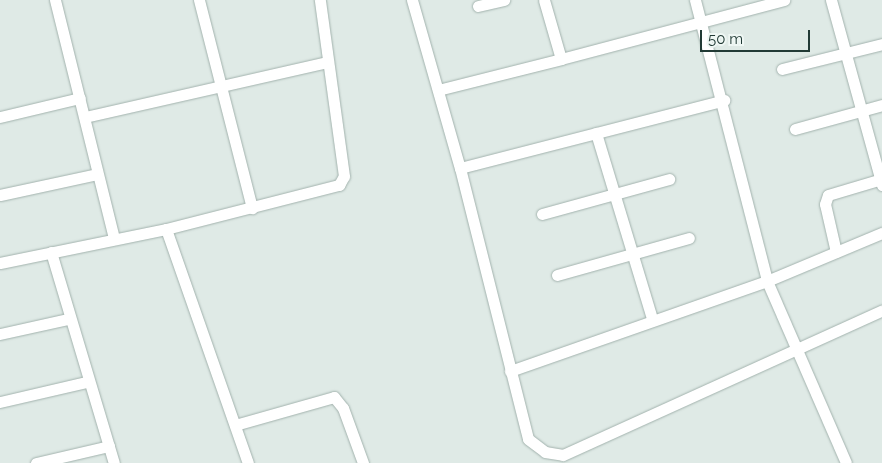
<!DOCTYPE html>
<style>
body{margin:0}
#map{position:relative;width:882px;height:463px;overflow:hidden;background:#dfeae6;font-family:Raleway,sans-serif}
div>[style]{position:absolute}
[style*='--x']{left:calc(var(--x)*1px);top:calc(var(--y)*1px);width:calc(var(--w)*1px);rotate:calc(var(--a)*1deg)}
.roads{filter:drop-shadow(0 0 1px #a2b2ad) drop-shadow(0 0 1px #a2b2ad)}
.minor>*{height:11px;margin:-5.5px;padding:0 5.5px;transform-origin:5.5px;border-radius:5.5px;background:#fff}
span{translate:-50% -50%;white-space:nowrap;text-align:center;line-height:1.15;-webkit-text-stroke:4px #eff7f4;paint-order:stroke}
.scale{position:absolute;left:700px;top:30px;width:110px;height:22px;box-sizing:border-box;border:2px solid #213a35;border-top:0;padding-left:6px;font-size:15px;line-height:18px;white-space:nowrap;color:#213a35;-webkit-text-stroke:4px #eff7f4;paint-order:stroke}
</style>
<div id="map">
<div class="roads">
<div class="minor">
<i style="--x:55;--y:0;--w:246;--a:76.1"></i>
<i style="--x:199;--y:0;--w:215;--a:75.7"></i>
<i style="--x:412;--y:0;--w:175;--a:74.1"></i>
<i style="--x:460;--y:168;--w:279;--a:75.9"></i>
<i style="--x:528;--y:439;--w:21;--a:37"></i>
<i style="--x:545;--y:452;--w:18;--a:9"></i>
<i style="--x:563;--y:455;--w:350;--a:-24.4"></i>
<i style="--x:695;--y:0;--w:290;--a:75.6"></i>
<i style="--x:767;--y:281;--w:125;--a:-22.7"></i>
<i style="--x:831;--y:0;--w:192;--a:74.6"></i>
<i style="--x:478;--y:6;--w:27;--a:-13"></i>
<i style="--x:561;--y:59;--w:231;--a:-14.8"></i>
<i style="--x:782;--y:69;--w:103;--a:-14"></i>
<i style="--x:438;--y:90;--w:127;--a:-14.1"></i>
<i style="--x:561;--y:59;--w:61;--a:-106.1"></i>
<i style="--x:0;--y:117;--w:82;--a:-13.4"></i>
<i style="--x:85;--y:117;--w:249;--a:-12.8"></i>
<i style="--x:795;--y:129;--w:90;--a:-15.4"></i>
<i style="--x:596;--y:133;--w:194;--a:73.2"></i>
<i style="--x:460;--y:168;--w:273;--a:-14.4"></i>
<i style="--x:0;--y:195;--w:99;--a:-12.2"></i>
<i style="--x:542;--y:214;--w:132;--a:-15.4"></i>
<i style="--x:166;--y:229;--w:248;--a:70.7"></i>
<i style="--x:51;--y:252;--w:220;--a:73.4"></i>
<i style="--x:836;--y:252;--w:49;--a:-102.9"></i>
<i style="--x:825;--y:204;--w:9;--a:-72"></i>
<i style="--x:828;--y:195;--w:56;--a:-16.5"></i>
<i style="--x:0;--y:263;--w:169;--a:-11.6"></i>
<i style="--x:166;--y:229;--w:179;--a:-14.3"></i>
<i style="--x:339;--y:185;--w:10;--a:-61"></i>
<i style="--x:344;--y:176;--w:178;--a:-97.8"></i>
<i style="--x:557;--y:275;--w:137;--a:-15.7"></i>
<i style="--x:0;--y:334;--w:70;--a:-12.4"></i>
<i style="--x:510;--y:371;--w:272;--a:-19.3"></i>
<i style="--x:767;--y:281;--w:198;--a:66.5"></i>
<i style="--x:0;--y:402;--w:88;--a:-13.1"></i>
<i style="--x:235;--y:425;--w:103;--a:-15.8"></i>
<i style="--x:334;--y:397;--w:14;--a:51"></i>
<i style="--x:343;--y:408;--w:59;--a:70"></i>
<i style="--x:36;--y:463;--w:75;--a:-13.1"></i>
</div>
</div>
<div class="scale">50 m</div>
</div>
